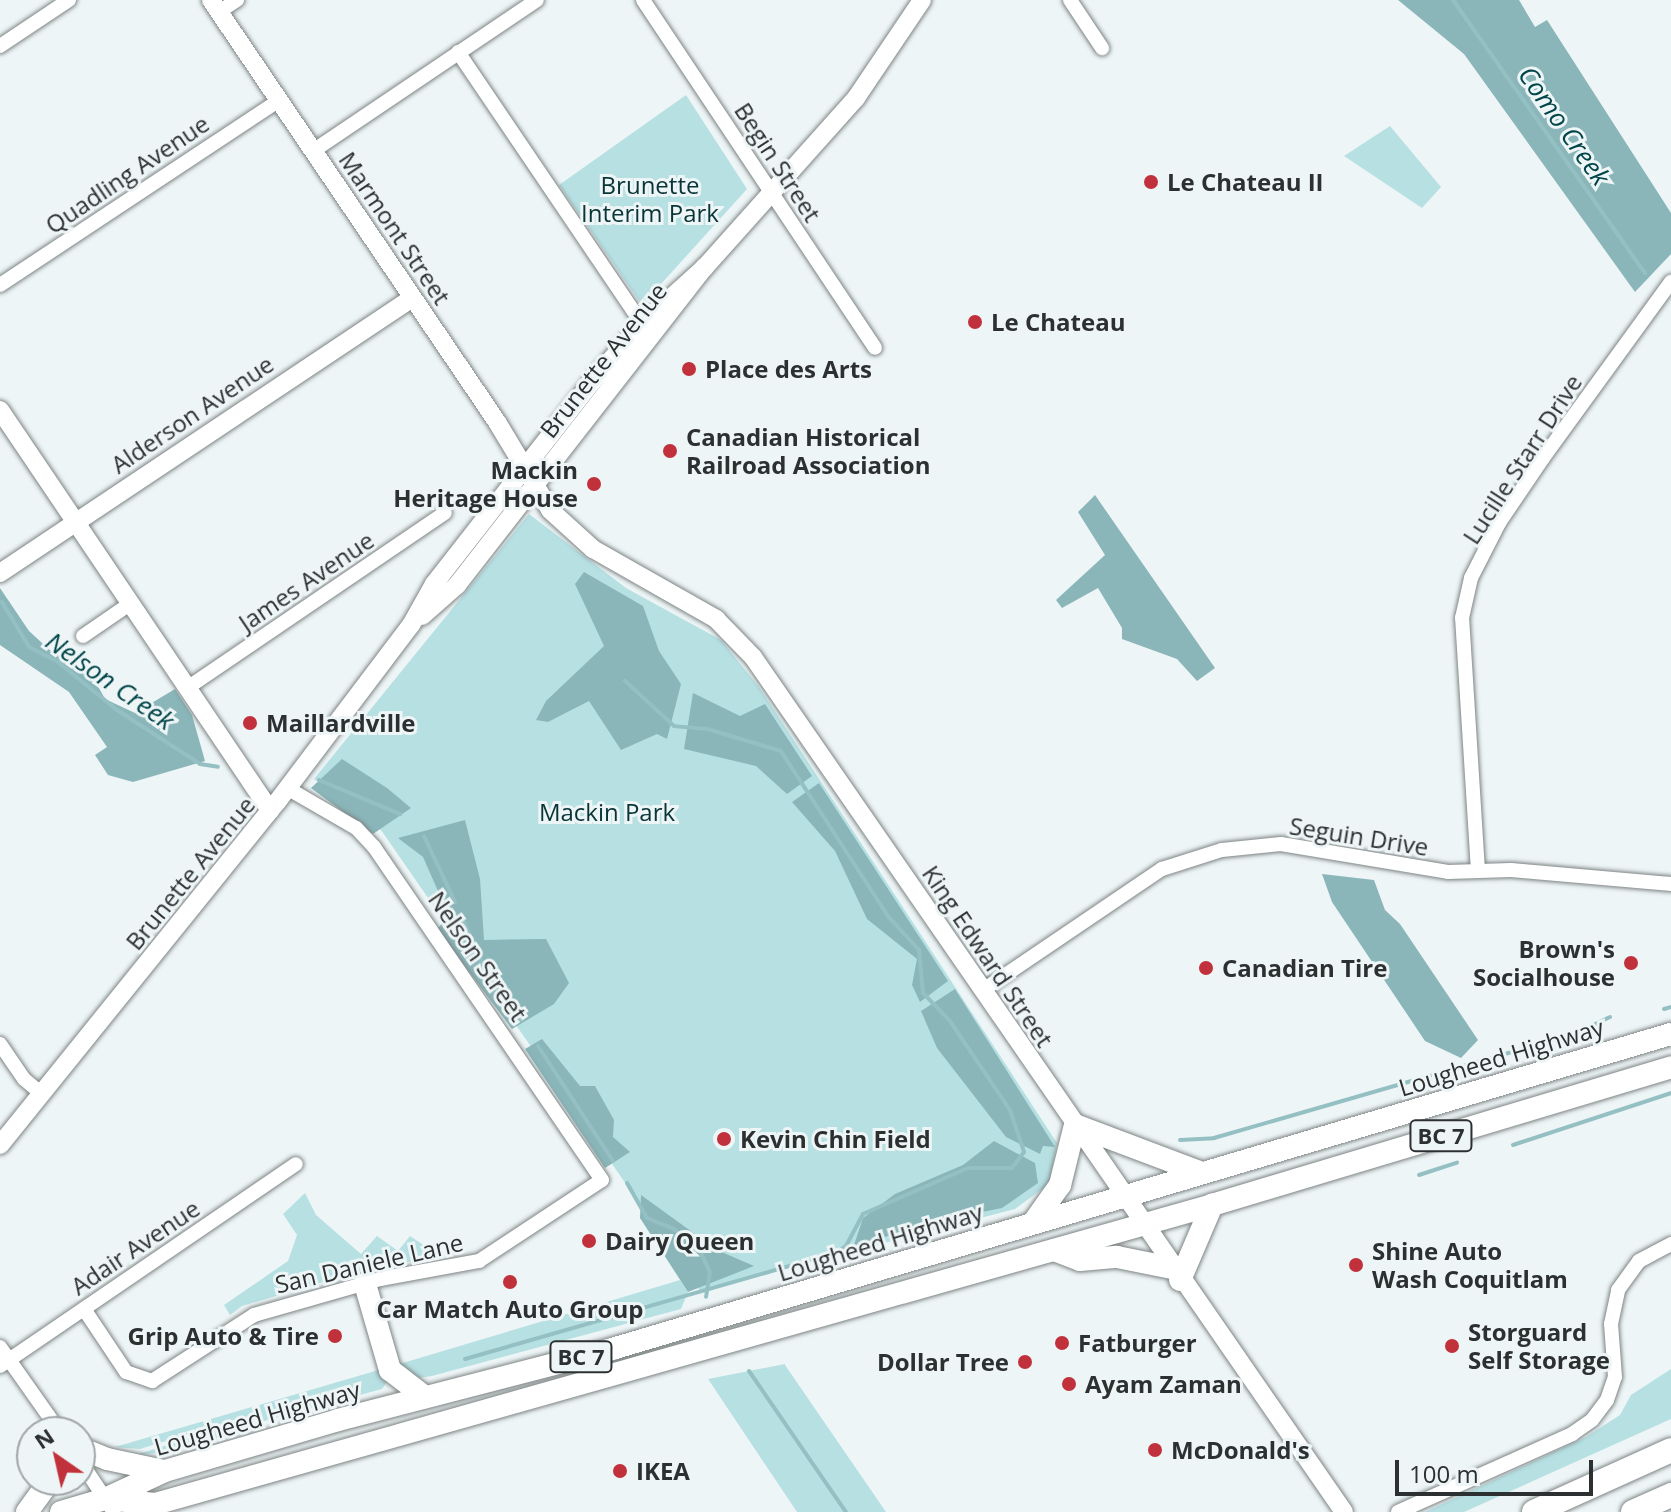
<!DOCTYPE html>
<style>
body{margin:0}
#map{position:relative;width:1671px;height:1512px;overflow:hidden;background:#eef5f6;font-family:"Open Sans",sans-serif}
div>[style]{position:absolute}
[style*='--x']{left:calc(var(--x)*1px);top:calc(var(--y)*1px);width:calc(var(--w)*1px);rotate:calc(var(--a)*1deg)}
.green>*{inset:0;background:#b7e0e3}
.forest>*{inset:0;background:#8ab6b9}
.stream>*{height:4px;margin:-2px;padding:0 2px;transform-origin:2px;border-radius:2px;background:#94c0c3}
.roads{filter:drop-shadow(0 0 2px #7e8484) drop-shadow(0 0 2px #7e8484)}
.street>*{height:14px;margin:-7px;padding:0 7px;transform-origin:7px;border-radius:7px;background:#fff}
.secondary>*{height:18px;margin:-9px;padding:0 9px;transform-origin:9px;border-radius:9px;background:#fff}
.primary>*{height:22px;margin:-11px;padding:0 11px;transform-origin:11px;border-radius:11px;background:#fff}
.highway>*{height:24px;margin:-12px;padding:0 12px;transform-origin:12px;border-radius:12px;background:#fff}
.dots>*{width:22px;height:22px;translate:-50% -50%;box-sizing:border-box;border:4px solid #eef5f6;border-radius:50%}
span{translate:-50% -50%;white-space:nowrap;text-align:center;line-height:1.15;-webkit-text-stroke:6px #eef5f6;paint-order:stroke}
.shield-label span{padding:2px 6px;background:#eef5f6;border:2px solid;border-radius:6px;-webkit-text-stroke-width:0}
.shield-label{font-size:22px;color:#2d3030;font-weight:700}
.street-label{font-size:24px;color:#2d3030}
.poi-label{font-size:24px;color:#2d3030;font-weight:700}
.left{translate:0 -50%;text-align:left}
.right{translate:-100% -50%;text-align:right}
.park-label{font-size:24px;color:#093538}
.water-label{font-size:26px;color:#004549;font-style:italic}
.north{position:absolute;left:16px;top:1416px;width:80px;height:80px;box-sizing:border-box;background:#eef5f6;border:2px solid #a1a6a7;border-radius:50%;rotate:326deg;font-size:22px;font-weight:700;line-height:32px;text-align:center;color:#2d3030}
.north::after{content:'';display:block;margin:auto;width:28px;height:36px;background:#c1313c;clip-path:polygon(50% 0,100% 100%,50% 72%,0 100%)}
.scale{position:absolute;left:1395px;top:1460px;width:198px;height:36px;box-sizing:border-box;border:4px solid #2d3030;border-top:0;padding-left:10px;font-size:24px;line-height:28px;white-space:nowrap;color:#2d3030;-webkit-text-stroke:6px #eef5f6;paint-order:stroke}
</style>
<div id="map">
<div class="green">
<i style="clip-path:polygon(686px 95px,747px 189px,642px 305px,559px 185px)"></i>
<i style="clip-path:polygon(1390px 126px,1441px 187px,1422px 208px,1344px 156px)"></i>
<i style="clip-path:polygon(529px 514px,626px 588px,721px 640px,759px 687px,1057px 1143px,1049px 1184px,1015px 1209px,700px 1291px,381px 830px,314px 779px)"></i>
<i style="clip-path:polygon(305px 1193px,316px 1215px,361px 1254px,377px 1236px,398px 1251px,410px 1236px,443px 1258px,380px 1265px,242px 1306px,230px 1315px,224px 1305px,288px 1261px,297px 1235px,283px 1214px)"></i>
<i style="clip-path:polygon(680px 1280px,688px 1292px,681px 1309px,432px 1376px,418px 1378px,396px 1365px)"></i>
<i style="clip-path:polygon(785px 1364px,785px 1365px,886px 1512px,797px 1512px,708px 1379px)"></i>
<i style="clip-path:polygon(382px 1369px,387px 1382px,382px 1389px,264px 1421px,244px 1417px,140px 1449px,115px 1447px)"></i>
<i style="clip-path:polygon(1671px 1369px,1671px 1419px,1464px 1512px,1425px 1512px,1586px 1437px,1620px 1415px,1631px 1395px)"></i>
<i style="clip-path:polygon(245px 1421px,261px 1426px,167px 1452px,135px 1455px)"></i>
</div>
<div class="forest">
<i style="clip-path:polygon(1398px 0,1519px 0,1535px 27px,1547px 20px,1671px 213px,1671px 254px,1635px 292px,1464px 54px)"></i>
<i style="clip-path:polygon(1095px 495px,1215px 668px,1197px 681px,1177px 659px,1122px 639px,1122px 628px,1098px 588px,1062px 608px,1056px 600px,1105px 555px,1078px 512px)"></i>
<i style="clip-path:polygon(584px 572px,643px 606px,659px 651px,681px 684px,667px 739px,657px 734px,621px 750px,589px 701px,548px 722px,536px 720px,546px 701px,604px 646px,575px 584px)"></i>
<i style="clip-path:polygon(0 588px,29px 631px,53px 653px,84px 661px,105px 699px,135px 713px,175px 689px,192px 715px,205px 761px,133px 782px,108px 775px,95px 755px,107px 747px,69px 692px,0 645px)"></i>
<i style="clip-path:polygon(693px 693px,740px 716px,765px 704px,812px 776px,787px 794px,756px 766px,684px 749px)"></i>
<i style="clip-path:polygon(342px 759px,387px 788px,411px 808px,373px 834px,311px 788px)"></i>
<i style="clip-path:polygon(819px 783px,948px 981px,920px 1002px,912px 985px,917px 959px,867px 919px,835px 851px,792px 802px)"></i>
<i style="clip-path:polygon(465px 820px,480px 879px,484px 940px,546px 939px,569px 983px,554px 1004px,512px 1029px,437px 929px,449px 916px,423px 857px,398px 838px)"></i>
<i style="clip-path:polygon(1322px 874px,1374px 880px,1385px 910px,1400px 924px,1478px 1040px,1461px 1058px,1425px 1041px,1332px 902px)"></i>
<i style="clip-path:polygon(955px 989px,1055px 1147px,1043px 1146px,1040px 1154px,1006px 1137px,937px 1048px,921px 1011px)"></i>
<i style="clip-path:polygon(542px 1039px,580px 1086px,595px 1086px,614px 1120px,613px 1137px,630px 1152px,605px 1168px,525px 1049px)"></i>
<i style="clip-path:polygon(994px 1141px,1035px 1163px,1038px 1183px,1002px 1208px,922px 1224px,853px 1248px,863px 1218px,895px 1194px,963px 1165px)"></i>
<i style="clip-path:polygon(641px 1195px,717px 1250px,754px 1266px,688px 1292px,640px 1218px)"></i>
</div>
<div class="stream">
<i style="--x:1453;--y:0;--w:334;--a:54.9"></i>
<i style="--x:2;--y:602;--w:52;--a:59"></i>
<i style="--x:29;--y:647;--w:33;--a:27"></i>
<i style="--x:58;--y:662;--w:76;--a:39.1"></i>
<i style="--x:117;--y:710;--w:99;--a:33"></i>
<i style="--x:200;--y:764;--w:18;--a:9"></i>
<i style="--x:319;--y:780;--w:88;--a:22.8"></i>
<i style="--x:424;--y:836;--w:73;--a:64.8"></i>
<i style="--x:464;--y:922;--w:42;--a:65.9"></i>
<i style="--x:481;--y:960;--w:72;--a:56.3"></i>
<i style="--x:1664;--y:1009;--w:7;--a:-16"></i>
<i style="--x:538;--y:1046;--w:137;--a:56.9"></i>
<i style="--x:1180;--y:1140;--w:34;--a:-3"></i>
<i style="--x:1214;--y:1138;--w:373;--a:-16.1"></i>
<i style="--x:1572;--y:1035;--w:42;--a:-25.3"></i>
<i style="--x:1513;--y:1145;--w:166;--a:-18.2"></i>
<i style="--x:1419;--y:1175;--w:40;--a:-18"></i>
<i style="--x:627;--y:1183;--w:40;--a:60.3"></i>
<i style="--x:647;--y:1218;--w:29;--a:22"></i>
<i style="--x:674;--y:1229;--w:34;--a:40"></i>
<i style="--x:700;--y:1251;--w:23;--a:65"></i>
<i style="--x:710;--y:1272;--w:25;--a:99"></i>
<i style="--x:465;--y:1359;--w:387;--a:-16"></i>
<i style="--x:837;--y:1252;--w:11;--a:-34"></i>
<i style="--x:846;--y:1246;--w:36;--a:-62"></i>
<i style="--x:863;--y:1214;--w:115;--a:-23.7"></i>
<i style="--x:968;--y:1168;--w:44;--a:0"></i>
<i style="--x:1012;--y:1168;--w:20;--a:-53"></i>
<i style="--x:1024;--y:1152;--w:44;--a:-108.4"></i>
<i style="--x:1010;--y:1110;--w:107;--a:-124"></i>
<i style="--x:950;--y:1021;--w:39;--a:-134"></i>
<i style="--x:923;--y:993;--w:43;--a:-95.3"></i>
<i style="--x:919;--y:950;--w:46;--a:-132.4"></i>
<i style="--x:888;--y:916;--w:197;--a:-123"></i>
<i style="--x:781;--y:751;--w:77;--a:-163.4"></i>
<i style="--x:707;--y:729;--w:33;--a:-175"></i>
<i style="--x:674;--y:726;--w:67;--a:-137.4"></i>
<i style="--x:749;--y:1371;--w:171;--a:55.5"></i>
</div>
<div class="roads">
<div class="street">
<i style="--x:643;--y:0;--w:418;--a:56.3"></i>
<i style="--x:1070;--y:0;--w:58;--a:56.3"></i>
<i style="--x:219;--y:12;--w:22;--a:-34"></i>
<i style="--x:0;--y:46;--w:83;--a:-33.7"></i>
<i style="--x:458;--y:52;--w:328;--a:55.9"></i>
<i style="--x:313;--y:151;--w:270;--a:-34"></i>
<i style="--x:0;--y:285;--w:335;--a:-33.5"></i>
<i style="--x:83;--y:636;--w:58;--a:-34.5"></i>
<i style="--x:190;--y:686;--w:308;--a:-34.2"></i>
<i style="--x:1478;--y:871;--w:254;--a:-93.6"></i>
<i style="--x:1462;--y:618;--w:41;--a:-77.3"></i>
<i style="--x:1471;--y:578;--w:62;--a:-63"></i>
<i style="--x:1499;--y:523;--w:78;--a:-55.9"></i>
<i style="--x:1543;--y:458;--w:218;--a:-54"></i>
<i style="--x:983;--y:990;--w:216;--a:-34.1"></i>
<i style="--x:1162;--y:869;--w:63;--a:-17.6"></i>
<i style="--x:1222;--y:850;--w:59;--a:-5.8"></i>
<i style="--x:1281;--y:844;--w:169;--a:9.5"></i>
<i style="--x:1448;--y:872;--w:63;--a:-1.8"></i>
<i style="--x:1511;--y:870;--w:161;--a:5"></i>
<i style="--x:0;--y:1044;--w:42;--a:55.6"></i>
<i style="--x:24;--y:1079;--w:23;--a:40"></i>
<i style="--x:84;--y:1309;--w:76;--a:56.3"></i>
<i style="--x:126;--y:1372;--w:28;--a:19"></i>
<i style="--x:152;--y:1381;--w:121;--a:-32.9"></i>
<i style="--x:254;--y:1315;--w:131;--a:-15.9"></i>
<i style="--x:380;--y:1279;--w:101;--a:-10.3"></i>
<i style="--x:479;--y:1261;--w:147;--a:-33.4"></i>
<i style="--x:602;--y:1180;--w:404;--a:-124.4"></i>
<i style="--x:374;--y:847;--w:26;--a:-133"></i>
<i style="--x:356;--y:828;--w:80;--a:-149.9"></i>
<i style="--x:0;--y:1347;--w:104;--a:54.8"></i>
<i style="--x:0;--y:1366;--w:358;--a:-34.3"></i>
<i style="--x:80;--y:1461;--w:61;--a:56.3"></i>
<i style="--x:1398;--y:1512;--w:191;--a:-24.1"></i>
<i style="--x:1572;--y:1434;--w:24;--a:-35"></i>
<i style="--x:1592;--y:1420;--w:25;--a:-53"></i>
<i style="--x:1607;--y:1400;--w:24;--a:-71"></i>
<i style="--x:1615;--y:1377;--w:53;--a:-94.3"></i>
<i style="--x:1611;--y:1324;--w:35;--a:-78"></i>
<i style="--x:1618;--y:1290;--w:36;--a:-54"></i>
<i style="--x:1639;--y:1261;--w:36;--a:-28"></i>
</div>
<div class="secondary">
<i style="--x:211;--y:0;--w:510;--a:55.87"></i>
<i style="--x:497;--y:422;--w:103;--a:58.9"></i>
<i style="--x:550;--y:510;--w:58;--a:42.2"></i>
<i style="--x:593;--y:549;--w:142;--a:29.6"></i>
<i style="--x:716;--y:619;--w:53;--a:45.8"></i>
<i style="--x:753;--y:657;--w:1039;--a:55.35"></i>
<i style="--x:0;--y:410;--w:483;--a:56"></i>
<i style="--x:0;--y:573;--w:496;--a:-33.7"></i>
<i style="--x:422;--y:616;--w:47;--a:-41.5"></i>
<i style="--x:457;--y:585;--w:403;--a:-52.1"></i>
<i style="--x:705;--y:267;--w:227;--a:-48.2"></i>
<i style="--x:856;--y:98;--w:118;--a:-56"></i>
<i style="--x:0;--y:1145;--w:441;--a:-51.1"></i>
<i style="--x:277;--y:802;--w:222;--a:-52.9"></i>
<i style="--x:411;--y:625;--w:47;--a:-60.7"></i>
<i style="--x:434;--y:584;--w:255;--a:-52"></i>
<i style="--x:591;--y:383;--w:78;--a:-49.2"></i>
<i style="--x:642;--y:324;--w:85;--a:-42.1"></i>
</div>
<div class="primary">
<i style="--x:1033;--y:1223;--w:47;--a:-54.6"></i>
<i style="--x:1060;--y:1185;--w:62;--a:-76"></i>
<i style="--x:1075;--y:1125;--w:136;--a:20.7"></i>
<i style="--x:1054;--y:1250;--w:28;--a:21"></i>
<i style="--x:1080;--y:1260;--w:37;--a:-5"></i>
<i style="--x:1117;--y:1257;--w:56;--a:11.3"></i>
<i style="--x:1180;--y:1280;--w:82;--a:-66.9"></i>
<i style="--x:365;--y:1284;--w:90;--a:73.8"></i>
<i style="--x:390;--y:1370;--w:44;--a:37.6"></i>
<i style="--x:80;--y:1448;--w:29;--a:22"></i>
<i style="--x:107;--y:1459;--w:58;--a:11.9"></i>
<i style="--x:107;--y:1499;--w:48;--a:5.9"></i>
<i style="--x:155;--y:1504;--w:1098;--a:-15.79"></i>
<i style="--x:1212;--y:1205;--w:479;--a:-16.7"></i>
<i style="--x:27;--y:1512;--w:39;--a:-54"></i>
<i style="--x:61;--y:1512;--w:46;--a:-16.5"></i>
<i style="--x:105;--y:1499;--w:66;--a:-25"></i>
<i style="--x:165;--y:1471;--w:180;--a:-16.4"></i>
<i style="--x:338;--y:1420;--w:283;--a:-14.5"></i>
<i style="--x:612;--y:1349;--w:1105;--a:-16.57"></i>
</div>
<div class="highway">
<i style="--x:1534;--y:1512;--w:150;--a:-24.3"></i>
<i style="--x:1633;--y:1512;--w:42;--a:-24.1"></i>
</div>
</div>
<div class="dots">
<i style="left:1151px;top:182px;background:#c1313c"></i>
<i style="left:975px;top:322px;background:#c1313c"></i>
<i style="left:689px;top:369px;background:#c1313c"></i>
<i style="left:670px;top:451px;background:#c1313c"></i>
<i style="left:594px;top:484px;background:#c1313c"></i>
<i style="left:250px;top:723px;background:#c1313c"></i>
<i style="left:1631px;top:963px;background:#c1313c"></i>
<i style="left:1206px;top:968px;background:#c1313c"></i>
<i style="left:724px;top:1139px;background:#c1313c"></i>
<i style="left:589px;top:1241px;background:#c1313c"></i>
<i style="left:1356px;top:1265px;background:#c1313c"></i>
<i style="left:510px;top:1282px;background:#c1313c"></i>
<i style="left:335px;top:1336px;background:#c1313c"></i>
<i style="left:1062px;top:1343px;background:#c1313c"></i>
<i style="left:1452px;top:1346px;background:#c1313c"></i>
<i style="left:1025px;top:1362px;background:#c1313c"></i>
<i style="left:1069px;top:1384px;background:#c1313c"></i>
<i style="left:1155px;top:1450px;background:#c1313c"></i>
<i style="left:620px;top:1471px;background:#c1313c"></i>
</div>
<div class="shield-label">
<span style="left:1441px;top:1136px">BC 7</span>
<span style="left:581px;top:1357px">BC 7</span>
</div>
<div class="street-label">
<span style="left:778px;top:162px;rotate:57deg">Begin Street</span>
<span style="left:127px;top:174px;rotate:-34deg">Quadling Avenue</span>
<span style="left:395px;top:228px;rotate:56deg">Marmont Street</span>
<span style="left:603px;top:360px;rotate:-52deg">Brunette Avenue</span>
<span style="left:192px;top:414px;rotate:-34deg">Alderson Avenue</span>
<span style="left:1522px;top:459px;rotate:-57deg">Lucille Starr Drive</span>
<span style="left:306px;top:581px;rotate:-34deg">James Avenue</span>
<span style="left:1359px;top:836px;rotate:9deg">Seguin Drive</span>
<span style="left:190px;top:873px;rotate:-51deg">Brunette Avenue</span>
<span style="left:478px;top:956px;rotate:55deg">Nelson Street</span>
<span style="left:988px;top:956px;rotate:56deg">King Edward Street</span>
<span style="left:1501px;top:1057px;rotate:-17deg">Lougheed Highway</span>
<span style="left:880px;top:1242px;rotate:-17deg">Lougheed Highway</span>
<span style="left:135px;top:1247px;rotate:-34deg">Adair Avenue</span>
<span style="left:369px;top:1263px;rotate:-13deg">San Daniele Lane</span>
<span style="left:257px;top:1418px;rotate:-16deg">Lougheed Highway</span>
</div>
<div class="poi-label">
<span class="left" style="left:1167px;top:182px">Le Chateau II</span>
<span class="left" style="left:991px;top:322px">Le Chateau</span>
<span class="left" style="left:705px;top:369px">Place des Arts</span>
<span class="left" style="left:686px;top:451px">Canadian Historical<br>Railroad Association</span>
<span class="right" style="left:578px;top:484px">Mackin<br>Heritage House</span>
<span class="left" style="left:266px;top:723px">Maillardville</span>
<span class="right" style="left:1615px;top:963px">Brown's<br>Socialhouse</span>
<span class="left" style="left:1222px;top:968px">Canadian Tire</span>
<span class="left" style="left:740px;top:1139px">Kevin Chin Field</span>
<span class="left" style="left:605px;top:1241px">Dairy Queen</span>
<span class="left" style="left:1372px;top:1265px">Shine Auto<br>Wash Coquitlam</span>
<span style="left:510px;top:1309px">Car Match Auto Group</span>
<span class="left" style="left:1468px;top:1346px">Storguard<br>Self Storage</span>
<span class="right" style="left:319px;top:1336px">Grip Auto &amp; Tire</span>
<span class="left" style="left:1078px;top:1343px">Fatburger</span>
<span class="right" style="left:1009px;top:1362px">Dollar Tree</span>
<span class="left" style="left:1085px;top:1384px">Ayam Zaman</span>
<span class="left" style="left:1171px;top:1450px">McDonald's</span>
<span class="left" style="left:636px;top:1471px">IKEA</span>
</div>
<div class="park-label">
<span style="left:650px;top:199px">Brunette<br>Interim Park</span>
<span style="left:607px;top:812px">Mackin Park</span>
</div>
<div class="water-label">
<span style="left:1564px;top:126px;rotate:55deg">Como Creek</span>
<span style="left:110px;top:681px;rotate:35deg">Nelson Creek</span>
</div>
<div class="north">N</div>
<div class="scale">100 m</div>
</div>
